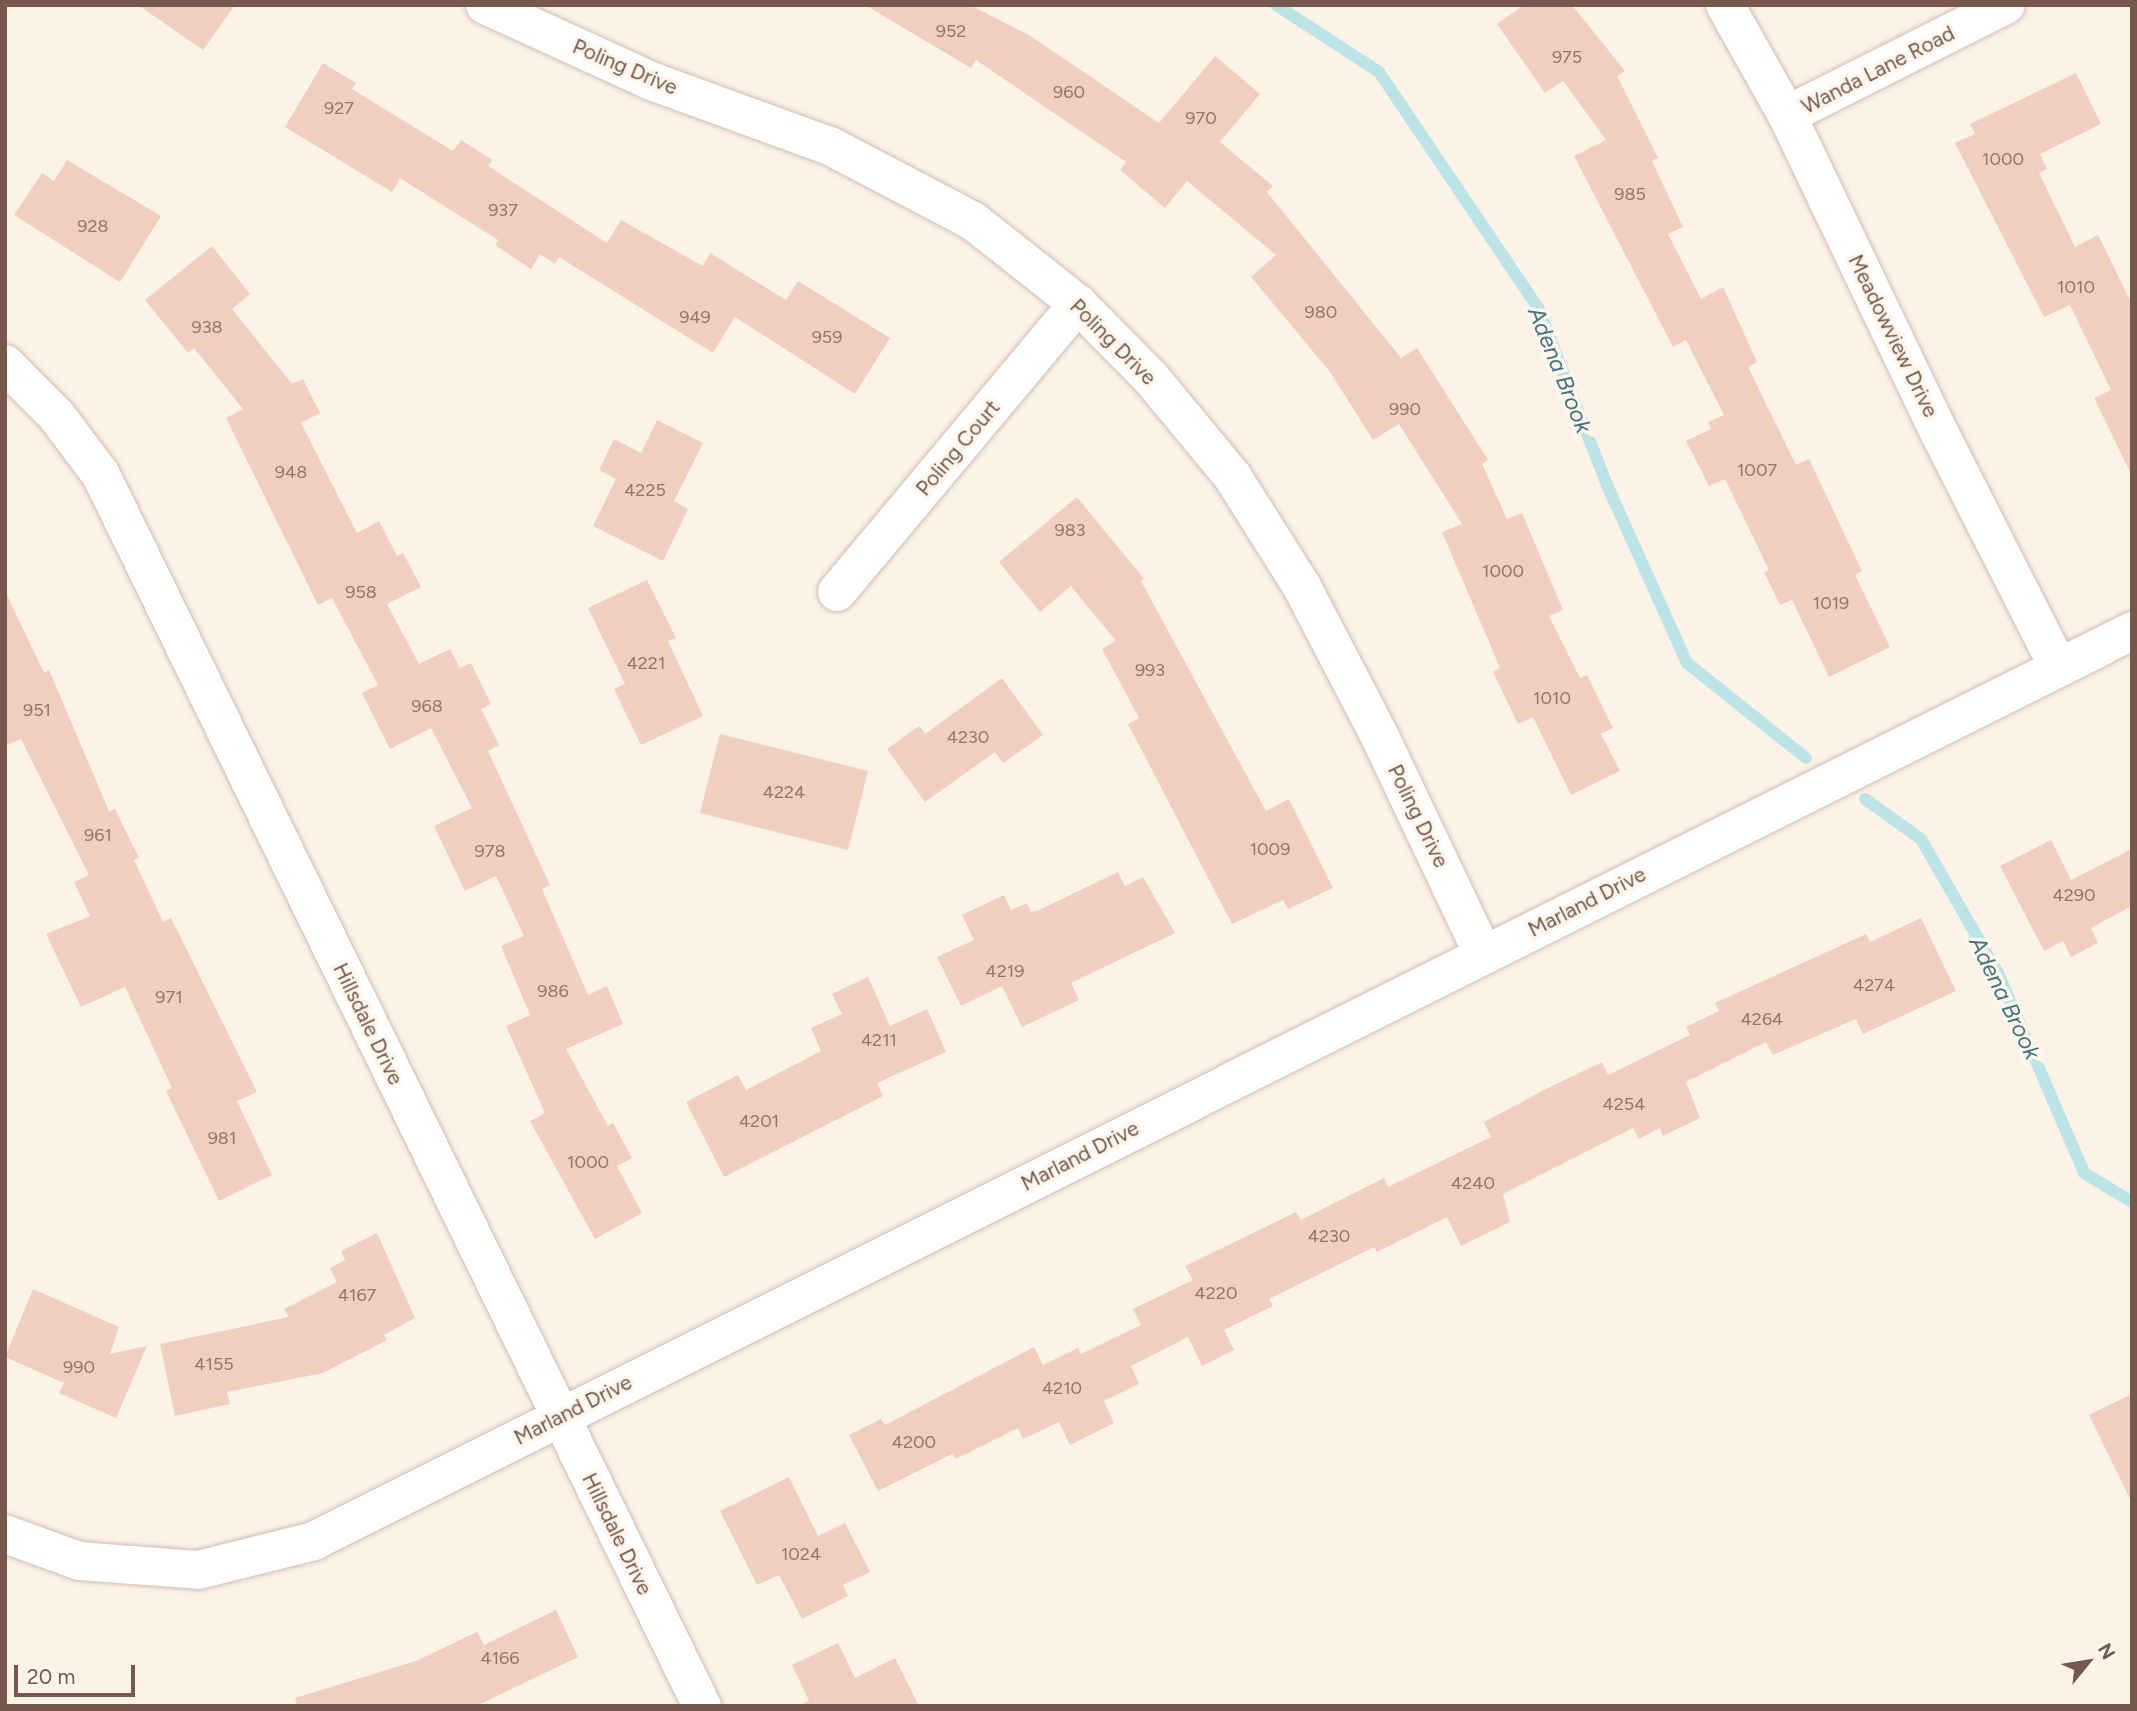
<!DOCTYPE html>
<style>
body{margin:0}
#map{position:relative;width:2137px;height:1711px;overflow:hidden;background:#fcf2e7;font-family:Figtree,sans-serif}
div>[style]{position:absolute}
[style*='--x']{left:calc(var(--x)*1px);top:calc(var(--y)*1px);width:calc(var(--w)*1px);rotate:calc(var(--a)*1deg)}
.stream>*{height:12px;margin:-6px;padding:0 6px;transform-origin:6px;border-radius:6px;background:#bce3e5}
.building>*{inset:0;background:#f1cfbf}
.roads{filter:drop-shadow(0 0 2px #d0bbb0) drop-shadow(0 0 2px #d0bbb0)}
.street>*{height:38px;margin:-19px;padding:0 19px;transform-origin:19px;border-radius:19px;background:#fff}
span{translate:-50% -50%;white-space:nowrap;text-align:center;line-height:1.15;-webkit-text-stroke:7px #fff6ed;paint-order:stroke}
.number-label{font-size:18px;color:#947569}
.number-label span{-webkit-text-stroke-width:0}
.street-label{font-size:21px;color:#75574c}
.water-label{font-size:23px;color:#40757a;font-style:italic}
.frame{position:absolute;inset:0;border:7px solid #75574c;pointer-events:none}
.north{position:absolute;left:2053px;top:1627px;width:70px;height:70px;-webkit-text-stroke:5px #fff6ed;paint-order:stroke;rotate:60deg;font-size:19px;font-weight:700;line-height:28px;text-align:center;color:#75574c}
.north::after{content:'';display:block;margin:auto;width:24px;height:32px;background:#75574c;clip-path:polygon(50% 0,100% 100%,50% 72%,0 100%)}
.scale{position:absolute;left:14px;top:1665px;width:121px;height:32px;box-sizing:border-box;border:4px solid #75574c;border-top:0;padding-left:9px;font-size:21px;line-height:24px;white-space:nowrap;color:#75574c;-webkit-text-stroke:5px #fff6ed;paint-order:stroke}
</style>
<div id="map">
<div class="stream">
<i style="--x:1276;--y:5;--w:123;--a:33"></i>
<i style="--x:1379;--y:72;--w:285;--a:56"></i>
<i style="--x:1538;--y:308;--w:190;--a:68.7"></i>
<i style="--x:1607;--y:485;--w:195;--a:65.8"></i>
<i style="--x:1687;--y:663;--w:152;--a:38.6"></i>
<i style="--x:1865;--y:799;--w:69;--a:35.5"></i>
<i style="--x:1921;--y:839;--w:155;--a:60.1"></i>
<i style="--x:1998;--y:973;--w:218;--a:66.7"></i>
<i style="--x:2084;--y:1173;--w:56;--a:31.1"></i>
</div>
<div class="building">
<i style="clip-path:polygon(138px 5px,235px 5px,203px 50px)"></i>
<i style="clip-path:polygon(865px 5px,970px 5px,1029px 35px,1159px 123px,1215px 56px,1260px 94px,1220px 142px,1273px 186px,1267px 192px,1401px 358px,1417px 348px,1488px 460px,1482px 464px,1507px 519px,1522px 513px,1563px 610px,1549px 616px,1580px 678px,1587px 675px,1613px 728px,1601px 734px,1620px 771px,1571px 795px,1533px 717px,1518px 724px,1493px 672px,1500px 668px,1442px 532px,1462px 524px,1399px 424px,1373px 440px,1330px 372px,1251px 277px,1276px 255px,1187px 181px,1165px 208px,1120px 170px,1126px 162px,976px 60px,971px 68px)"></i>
<i style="clip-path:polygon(1524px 5px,1572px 5px,1625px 71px,1617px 76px,1658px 158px,1652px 161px,1683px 227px,1668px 234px,1701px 299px,1723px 287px,1757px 362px,1748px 367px,1796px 465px,1809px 459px,1862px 571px,1855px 575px,1890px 647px,1829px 677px,1792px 600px,1780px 605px,1764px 572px,1769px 570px,1725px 479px,1709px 486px,1686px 441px,1711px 429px,1708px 422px,1724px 415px,1686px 340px,1673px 347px,1574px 156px,1606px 140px,1563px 81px,1545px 93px,1497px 24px)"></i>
<i style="clip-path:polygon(323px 63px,356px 83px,352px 89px,453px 151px,461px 140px,492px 160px,488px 166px,607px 243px,621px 220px,703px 266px,710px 253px,786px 300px,798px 281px,890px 338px,855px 394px,735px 317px,713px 353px,559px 257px,555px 264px,540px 254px,531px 269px,495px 245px,498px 240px,400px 178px,392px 192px,285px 127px)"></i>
<i style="clip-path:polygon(2076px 73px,2101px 124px,2040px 154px,2047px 169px,2039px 173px,2075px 247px,2098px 235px,2132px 304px,2132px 476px,2094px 398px,2111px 390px,2070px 305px,2044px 317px,1955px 143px,1975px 134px,1970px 124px)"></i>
<i style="clip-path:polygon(67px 160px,161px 216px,120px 282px,14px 215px,42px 173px,54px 181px)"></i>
<i style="clip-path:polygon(212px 246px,250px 294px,232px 309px,292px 384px,303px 379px,320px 413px,301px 423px,357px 533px,379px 521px,397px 556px,403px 553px,421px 587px,387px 604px,419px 664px,450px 649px,460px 668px,471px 663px,491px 704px,481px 709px,499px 745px,488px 751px,550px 885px,542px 889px,588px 995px,607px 986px,623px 1024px,566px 1049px,608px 1126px,613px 1123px,632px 1158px,617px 1166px,642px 1213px,595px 1239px,530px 1121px,545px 1113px,506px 1026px,530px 1015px,501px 946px,524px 936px,496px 876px,465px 891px,434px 826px,472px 808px,431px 728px,390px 749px,362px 693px,378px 685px,332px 598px,318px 605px,226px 418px,243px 409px,194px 348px,188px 353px,145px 300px)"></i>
<i style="clip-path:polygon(657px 420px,703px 443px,674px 501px,688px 509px,663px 561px,593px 526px,616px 479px,599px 470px,614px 439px,641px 453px)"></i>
<i style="clip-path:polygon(1077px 497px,1144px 579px,1141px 581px,1266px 811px,1289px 799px,1333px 888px,1288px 909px,1283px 900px,1232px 924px,1128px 724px,1139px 718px,1102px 649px,1116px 641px,1071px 586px,1040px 612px,999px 562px)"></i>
<i style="clip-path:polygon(647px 580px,676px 638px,668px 641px,703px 716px,641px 745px,614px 689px,625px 684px,588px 608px)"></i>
<i style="clip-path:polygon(5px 591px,44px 673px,49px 670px,109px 811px,115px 809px,139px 858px,134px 860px,163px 922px,171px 918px,257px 1092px,237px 1101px,272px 1175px,219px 1201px,166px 1091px,172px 1088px,125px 987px,81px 1007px,46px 934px,90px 916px,74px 882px,89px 875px,21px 739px,5px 746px)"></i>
<i style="clip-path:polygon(1002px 678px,1043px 735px,1003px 763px,995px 752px,925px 802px,887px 749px,919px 726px,925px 734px)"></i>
<i style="clip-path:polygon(720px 734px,868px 771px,848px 850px,700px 813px)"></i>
<i style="clip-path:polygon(2051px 840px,2071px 880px,2132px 849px,2132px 906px,2091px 928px,2098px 943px,2071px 957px,2063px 941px,2044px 951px,2000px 866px)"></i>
<i style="clip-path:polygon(1118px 872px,1125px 886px,1143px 877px,1175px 933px,1071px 983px,1079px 1000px,1022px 1027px,1002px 986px,961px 1006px,937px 957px,974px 940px,962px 915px,1004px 895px,1011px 910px,1027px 903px,1031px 912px,1037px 911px)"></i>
<i style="clip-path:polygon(1921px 918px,1956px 991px,1863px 1034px,1856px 1019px,1773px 1055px,1766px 1042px,1686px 1082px,1700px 1118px,1663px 1136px,1660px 1128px,1639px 1139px,1633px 1128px,1503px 1194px,1510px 1222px,1461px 1246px,1447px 1217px,1377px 1252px,1374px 1247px,1269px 1299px,1273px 1306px,1224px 1330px,1234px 1350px,1202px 1366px,1188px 1337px,1131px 1366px,1139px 1384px,1104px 1401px,1114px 1423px,1070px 1445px,1059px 1422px,1023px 1439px,1018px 1428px,956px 1459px,952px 1454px,878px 1491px,849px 1435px,881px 1419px,885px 1425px,1034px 1347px,1043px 1365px,1078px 1348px,1081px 1354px,1141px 1325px,1133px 1309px,1193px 1280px,1185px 1266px,1296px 1212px,1301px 1220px,1384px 1178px,1388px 1187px,1491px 1137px,1484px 1122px,1548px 1088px,1602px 1062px,1608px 1075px,1690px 1035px,1686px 1027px,1719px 1011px,1715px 1003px,1866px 934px,1870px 942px)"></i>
<i style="clip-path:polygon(868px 977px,890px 1026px,927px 1009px,946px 1052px,877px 1083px,883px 1096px,724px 1177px,686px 1102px,738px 1075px,746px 1090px,821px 1051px,811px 1028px,842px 1014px,832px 994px)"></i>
<i style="clip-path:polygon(377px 1233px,415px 1318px,384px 1335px,387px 1340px,323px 1373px,227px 1392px,230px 1404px,175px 1416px,160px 1344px,289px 1317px,284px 1309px,337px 1282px,330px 1268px,345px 1260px,341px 1251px)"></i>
<i style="clip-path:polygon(33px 1289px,119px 1327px,110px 1354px,147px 1346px,116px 1418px,59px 1393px,64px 1383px,5px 1357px)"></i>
<i style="clip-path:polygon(2132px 1394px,2132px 1503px,2089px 1415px)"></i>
<i style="clip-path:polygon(789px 1477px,818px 1536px,845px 1523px,870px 1572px,843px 1585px,848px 1596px,802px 1619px,779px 1575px,757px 1585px,720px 1511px)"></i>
<i style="clip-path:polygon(556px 1610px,578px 1657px,476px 1706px,297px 1706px,295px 1698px,416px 1661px,477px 1632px,484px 1645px)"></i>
<i style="clip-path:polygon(838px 1643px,855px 1678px,895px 1658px,919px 1706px,798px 1706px,809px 1701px,792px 1665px)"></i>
</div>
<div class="roads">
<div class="street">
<i style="--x:485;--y:5;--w:183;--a:24.6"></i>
<i style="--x:651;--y:81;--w:190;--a:20"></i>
<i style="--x:830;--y:146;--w:161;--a:27.7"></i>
<i style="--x:973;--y:221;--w:134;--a:38.3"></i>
<i style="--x:1078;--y:304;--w:104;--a:45.4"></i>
<i style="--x:1151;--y:378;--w:127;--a:50.4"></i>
<i style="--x:1232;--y:476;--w:129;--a:57.7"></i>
<i style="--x:1301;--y:585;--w:171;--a:62.5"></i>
<i style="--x:1380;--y:737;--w:240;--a:64.6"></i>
<i style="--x:1725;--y:5;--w:126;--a:60.6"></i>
<i style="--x:1787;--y:115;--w:354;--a:64.4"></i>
<i style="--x:1940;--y:434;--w:261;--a:63.1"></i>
<i style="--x:1787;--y:115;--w:245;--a:-26.7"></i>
<i style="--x:5;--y:364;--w:72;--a:45"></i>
<i style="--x:56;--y:415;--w:75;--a:53.1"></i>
<i style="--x:101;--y:475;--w:1370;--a:63.98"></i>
<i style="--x:837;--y:592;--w:376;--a:-50.1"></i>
<i style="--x:5;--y:1534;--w:79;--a:20"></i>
<i style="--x:79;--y:1561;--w:119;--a:4.3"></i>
<i style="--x:198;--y:1570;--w:120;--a:-14"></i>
<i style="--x:314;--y:1541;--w:2033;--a:-26.59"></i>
</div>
</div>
<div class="number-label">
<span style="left:951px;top:31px">952</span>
<span style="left:1567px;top:57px">975</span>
<span style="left:1069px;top:92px">960</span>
<span style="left:339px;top:108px">927</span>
<span style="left:1201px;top:118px">970</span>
<span style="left:2003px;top:159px">1000</span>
<span style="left:1630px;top:194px">985</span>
<span style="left:503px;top:210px">937</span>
<span style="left:93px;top:226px">928</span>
<span style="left:2076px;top:287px">1010</span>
<span style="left:1321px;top:312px">980</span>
<span style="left:695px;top:317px">949</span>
<span style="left:207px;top:327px">938</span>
<span style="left:827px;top:337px">959</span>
<span style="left:1405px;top:409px">990</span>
<span style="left:1757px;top:470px">1007</span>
<span style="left:291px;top:472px">948</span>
<span style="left:645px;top:490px">4225</span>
<span style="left:1070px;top:530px">983</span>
<span style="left:1503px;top:571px">1000</span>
<span style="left:361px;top:592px">958</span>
<span style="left:1831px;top:603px">1019</span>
<span style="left:646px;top:663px">4221</span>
<span style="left:1150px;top:670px">993</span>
<span style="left:1552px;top:698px">1010</span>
<span style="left:427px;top:706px">968</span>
<span style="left:37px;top:710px">951</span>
<span style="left:968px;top:737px">4230</span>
<span style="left:784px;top:792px">4224</span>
<span style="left:98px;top:835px">961</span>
<span style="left:1270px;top:849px">1009</span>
<span style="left:490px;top:851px">978</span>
<span style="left:2074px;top:895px">4290</span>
<span style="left:1005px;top:971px">4219</span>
<span style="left:1874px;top:985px">4274</span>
<span style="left:553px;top:991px">986</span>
<span style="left:169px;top:997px">971</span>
<span style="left:1762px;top:1019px">4264</span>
<span style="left:879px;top:1040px">4211</span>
<span style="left:1624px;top:1104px">4254</span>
<span style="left:759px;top:1121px">4201</span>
<span style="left:222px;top:1138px">981</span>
<span style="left:588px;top:1162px">1000</span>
<span style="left:1473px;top:1183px">4240</span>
<span style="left:1329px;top:1236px">4230</span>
<span style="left:1216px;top:1293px">4220</span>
<span style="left:357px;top:1295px">4167</span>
<span style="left:214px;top:1364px">4155</span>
<span style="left:79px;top:1367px">990</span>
<span style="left:1062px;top:1388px">4210</span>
<span style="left:914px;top:1442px">4200</span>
<span style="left:801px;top:1554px">1024</span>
<span style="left:500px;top:1658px">4166</span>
</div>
<div class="street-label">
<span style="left:625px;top:67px;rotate:23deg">Poling Drive</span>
<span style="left:1878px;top:70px;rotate:-27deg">Wanda Lane Road</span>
<span style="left:1893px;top:336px;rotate:64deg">Meadowview Drive</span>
<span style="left:1113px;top:342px;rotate:45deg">Poling Drive</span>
<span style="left:958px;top:448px;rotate:-50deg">Poling Court</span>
<span style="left:1418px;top:816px;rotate:64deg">Poling Drive</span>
<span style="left:1587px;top:902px;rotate:-27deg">Marland Drive</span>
<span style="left:368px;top:1024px;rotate:64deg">Hillsdale Drive</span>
<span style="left:1080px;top:1156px;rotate:-27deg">Marland Drive</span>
<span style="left:573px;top:1410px;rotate:-27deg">Marland Drive</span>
<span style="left:617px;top:1534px;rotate:64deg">Hillsdale Drive</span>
</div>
<div class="water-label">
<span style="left:1560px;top:370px;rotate:68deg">Adena Brook</span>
<span style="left:2005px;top:998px;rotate:64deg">Adena Brook</span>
</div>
<div class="frame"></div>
<div class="north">N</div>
<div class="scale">20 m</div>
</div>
